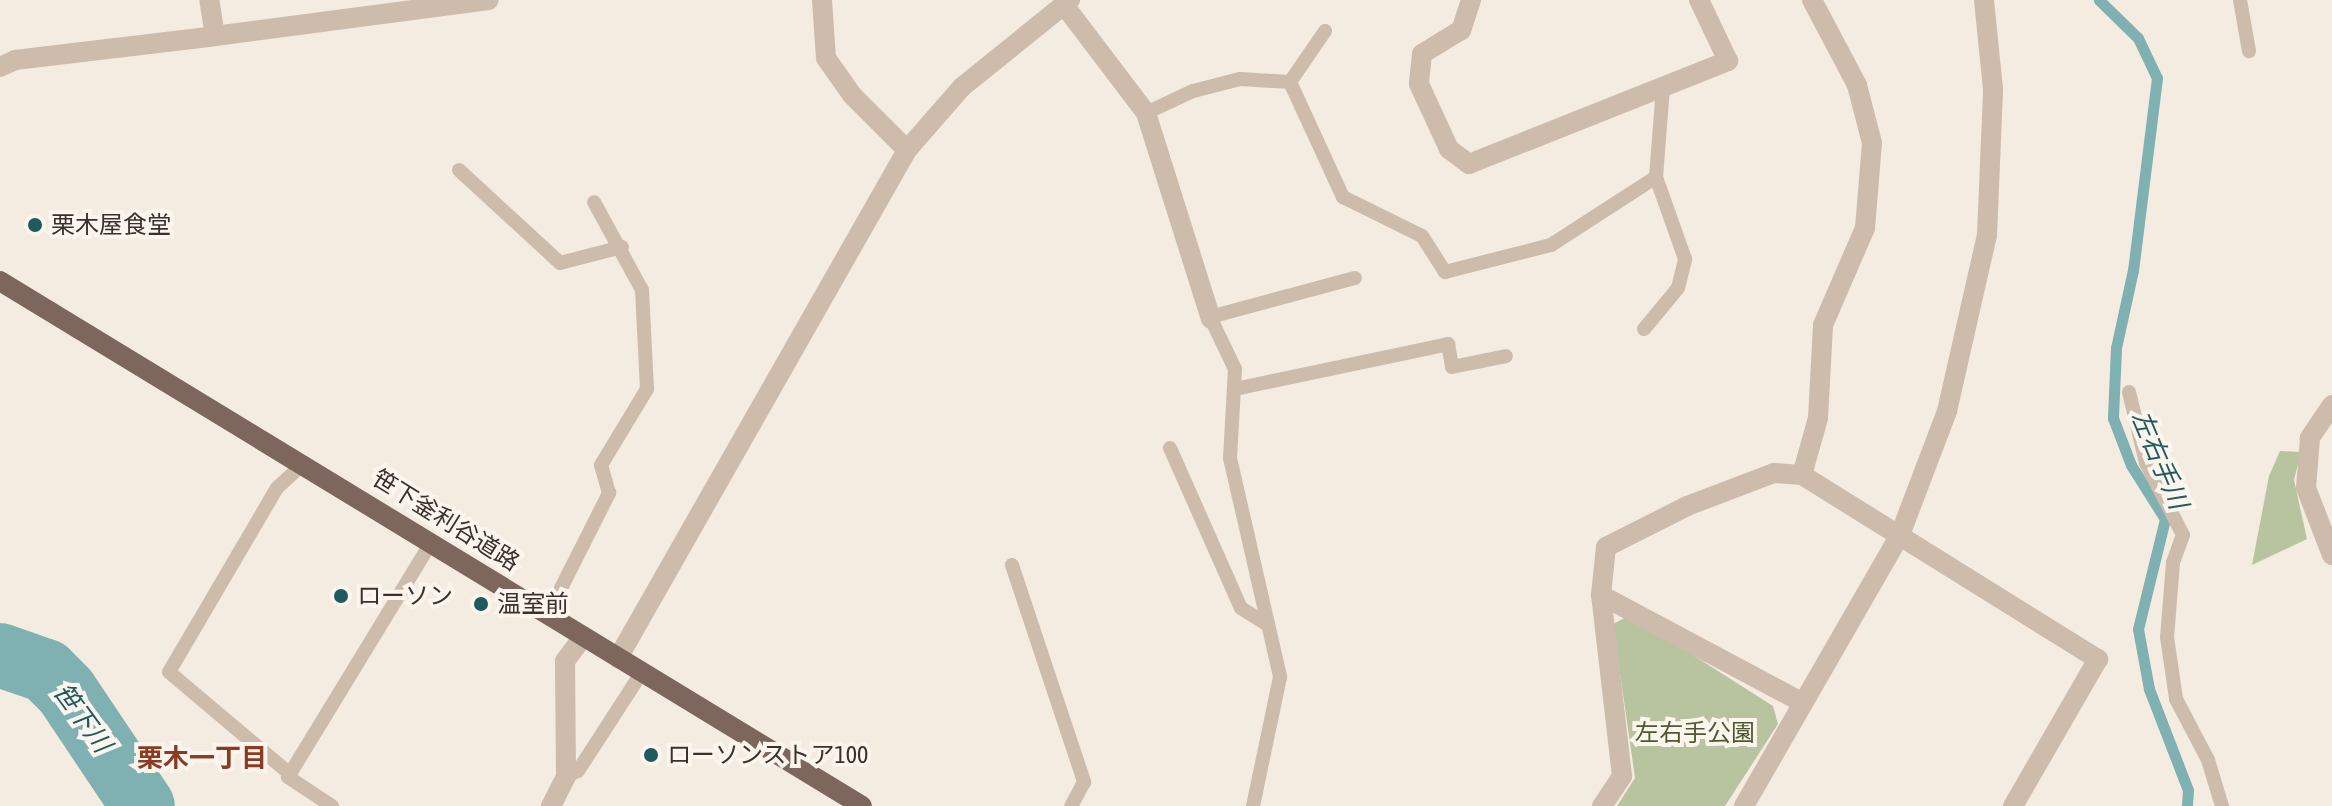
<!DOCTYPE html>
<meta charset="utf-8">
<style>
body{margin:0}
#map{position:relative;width:2332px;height:806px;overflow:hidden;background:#f4ebe1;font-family:"Asap Condensed","Noto Sans JP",sans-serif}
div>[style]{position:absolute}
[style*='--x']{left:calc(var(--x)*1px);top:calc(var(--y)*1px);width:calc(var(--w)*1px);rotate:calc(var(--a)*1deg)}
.green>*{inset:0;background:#b8c4a0}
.stream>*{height:11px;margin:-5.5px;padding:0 5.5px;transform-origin:5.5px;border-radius:5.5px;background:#7fb0b2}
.river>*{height:64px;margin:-32px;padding:0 32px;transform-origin:32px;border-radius:32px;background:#7fb0b2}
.service>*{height:14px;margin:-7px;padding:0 7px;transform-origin:7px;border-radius:7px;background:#cdbbac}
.minor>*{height:20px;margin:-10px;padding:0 10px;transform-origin:10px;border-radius:10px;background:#cdbbac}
.tertiary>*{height:20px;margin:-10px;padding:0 10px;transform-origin:10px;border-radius:10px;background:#cdbbac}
.primary>*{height:20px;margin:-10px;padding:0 10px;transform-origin:10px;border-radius:10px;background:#7d675c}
.dots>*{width:22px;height:22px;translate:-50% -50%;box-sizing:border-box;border:4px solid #fbf5ee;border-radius:50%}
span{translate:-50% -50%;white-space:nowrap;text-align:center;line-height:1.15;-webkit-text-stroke:8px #fbf5ee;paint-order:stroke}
.poi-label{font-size:24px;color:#3b302b}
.left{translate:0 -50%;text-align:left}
.street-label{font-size:24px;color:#3b302b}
.park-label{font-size:24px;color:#4a5a2e}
.water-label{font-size:26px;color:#1f5a5e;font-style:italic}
.neighbourhood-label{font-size:26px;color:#8c3b22;font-weight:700}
</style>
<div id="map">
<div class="green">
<i style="clip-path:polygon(2280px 451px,2301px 452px,2294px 480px,2307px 539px,2252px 565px,2269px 476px)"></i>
<i style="clip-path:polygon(1630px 615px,1773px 706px,1778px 724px,1725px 806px,1617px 806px,1635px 778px,1613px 624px)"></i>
</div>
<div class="stream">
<i style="--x:2099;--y:0;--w:54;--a:44.3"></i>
<i style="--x:2138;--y:38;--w:44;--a:64.6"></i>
<i style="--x:2157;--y:78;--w:193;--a:97.1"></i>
<i style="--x:2133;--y:270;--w:80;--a:102.3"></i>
<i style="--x:2116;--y:348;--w:70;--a:92.5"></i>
<i style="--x:2113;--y:418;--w:50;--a:69"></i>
<i style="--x:2131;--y:465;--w:64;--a:57.8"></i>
<i style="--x:2165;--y:519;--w:113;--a:103.8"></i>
<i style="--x:2138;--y:629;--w:61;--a:79.6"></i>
<i style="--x:2149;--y:689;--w:108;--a:68.9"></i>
<i style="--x:2188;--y:790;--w:16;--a:94"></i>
</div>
<div class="river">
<i style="--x:0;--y:655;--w:49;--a:19.2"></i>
<i style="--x:46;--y:671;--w:28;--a:45"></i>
<i style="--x:66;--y:691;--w:138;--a:56.2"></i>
</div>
<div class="service">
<i style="--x:2240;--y:0;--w:52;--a:80"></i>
<i style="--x:1290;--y:82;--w:62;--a:-55.5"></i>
<i style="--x:1146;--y:113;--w:52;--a:-25.1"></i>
<i style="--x:1193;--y:91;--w:49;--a:-14.3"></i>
<i style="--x:1240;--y:79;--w:50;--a:3.4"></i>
<i style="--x:1290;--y:82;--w:127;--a:65.3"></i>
<i style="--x:1343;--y:197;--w:88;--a:26.3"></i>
<i style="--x:1422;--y:236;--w:43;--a:57.4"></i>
<i style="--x:1445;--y:272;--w:109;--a:-14.3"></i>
<i style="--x:1551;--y:245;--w:125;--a:-32.9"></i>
<i style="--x:459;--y:170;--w:137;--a:42.6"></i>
<i style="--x:560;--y:263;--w:64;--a:-14.5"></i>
<i style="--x:1210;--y:317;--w:150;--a:-15.1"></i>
<i style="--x:1211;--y:319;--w:55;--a:64.4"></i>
<i style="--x:1235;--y:369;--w:89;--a:93.2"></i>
<i style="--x:1230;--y:458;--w:225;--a:77.1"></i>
<i style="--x:1280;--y:677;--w:132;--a:101.8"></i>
<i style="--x:1644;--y:329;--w:53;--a:-50.3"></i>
<i style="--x:1678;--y:288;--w:30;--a:-76"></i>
<i style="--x:1685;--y:259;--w:87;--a:-109.5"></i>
<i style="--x:1656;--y:177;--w:89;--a:-85.5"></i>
<i style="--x:1235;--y:389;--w:218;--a:-11.9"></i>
<i style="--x:1448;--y:344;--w:23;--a:80"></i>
<i style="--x:1452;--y:367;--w:55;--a:-11.5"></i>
<i style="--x:2129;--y:392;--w:73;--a:76.5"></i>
<i style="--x:2146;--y:463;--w:81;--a:62.8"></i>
<i style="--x:2183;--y:535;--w:30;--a:110"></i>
<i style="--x:2173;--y:563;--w:74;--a:94.6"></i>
<i style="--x:2167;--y:637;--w:63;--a:81.7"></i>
<i style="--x:2176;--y:699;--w:69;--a:62.3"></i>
<i style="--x:2208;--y:760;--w:48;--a:73.1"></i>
<i style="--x:1170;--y:448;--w:175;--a:66.1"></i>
<i style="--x:1241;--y:608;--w:32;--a:32"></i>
<i style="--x:1012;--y:565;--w:229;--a:71.6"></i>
<i style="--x:1084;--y:782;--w:27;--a:118"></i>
<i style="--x:548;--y:614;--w:136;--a:-63.2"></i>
<i style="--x:609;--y:493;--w:29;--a:-106"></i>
<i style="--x:601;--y:465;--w:89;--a:-58.8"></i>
<i style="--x:647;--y:389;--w:99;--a:-92.9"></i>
<i style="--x:642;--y:290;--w:100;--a:-118.6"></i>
<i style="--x:290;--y:774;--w:158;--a:-139.9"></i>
<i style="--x:169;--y:672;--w:213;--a:-59.6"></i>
<i style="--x:277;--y:488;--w:37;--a:-43"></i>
<i style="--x:566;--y:776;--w:13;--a:-23"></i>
<i style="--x:578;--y:771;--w:118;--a:-57.1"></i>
<i style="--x:332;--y:806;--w:53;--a:-146.6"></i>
<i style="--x:288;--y:777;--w:276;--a:-58.6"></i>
</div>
<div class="minor">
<i style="--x:822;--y:0;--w:58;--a:86.1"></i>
<i style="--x:826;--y:58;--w:45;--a:54.9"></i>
<i style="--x:852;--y:95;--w:78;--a:45"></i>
<i style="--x:1471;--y:0;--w:32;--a:108"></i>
<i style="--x:1461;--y:30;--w:46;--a:148.4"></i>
<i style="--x:1422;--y:54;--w:30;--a:96"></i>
<i style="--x:1419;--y:84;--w:72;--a:65.2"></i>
<i style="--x:1449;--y:149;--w:25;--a:37"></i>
<i style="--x:1469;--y:164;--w:279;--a:-21.7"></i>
<i style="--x:1728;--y:61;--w:68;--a:-115.4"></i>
<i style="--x:1064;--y:5;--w:136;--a:52.8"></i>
<i style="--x:1146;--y:113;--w:216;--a:72.5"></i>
<i style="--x:215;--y:36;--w:276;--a:-7.5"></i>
<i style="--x:2332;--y:405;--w:40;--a:124"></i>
<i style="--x:2310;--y:438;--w:50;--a:94.6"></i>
<i style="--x:2306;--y:488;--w:72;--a:68.8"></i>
<i style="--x:1802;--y:475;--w:59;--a:-74.3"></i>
<i style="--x:1818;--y:418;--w:93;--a:-86.9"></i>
<i style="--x:1823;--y:325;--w:106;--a:-66.6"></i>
<i style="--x:1865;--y:228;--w:85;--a:-85.3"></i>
<i style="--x:1872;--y:143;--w:60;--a:-104.5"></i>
<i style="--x:1857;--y:85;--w:96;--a:-117.9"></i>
<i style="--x:1601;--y:595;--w:229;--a:28.1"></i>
<i style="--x:618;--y:658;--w:584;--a:-60.36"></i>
<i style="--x:907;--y:150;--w:84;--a:-48.9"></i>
<i style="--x:962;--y:87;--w:139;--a:-38.9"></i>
<i style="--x:551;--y:806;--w:34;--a:-63"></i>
<i style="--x:566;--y:776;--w:115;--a:-90.5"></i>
<i style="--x:565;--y:661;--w:31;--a:-53"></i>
<i style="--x:1602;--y:806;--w:36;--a:-56"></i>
<i style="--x:1622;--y:776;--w:182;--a:-96.6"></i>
<i style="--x:1601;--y:595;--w:48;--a:-84.1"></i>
<i style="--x:1606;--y:547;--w:91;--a:-26.8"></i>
<i style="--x:1687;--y:506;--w:93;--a:-20.8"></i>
<i style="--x:1774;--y:473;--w:28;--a:4"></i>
<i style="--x:1802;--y:475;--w:349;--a:31.9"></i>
<i style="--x:2098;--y:659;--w:170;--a:120"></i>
<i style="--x:1744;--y:806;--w:313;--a:-60.1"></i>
<i style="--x:1900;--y:535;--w:133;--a:-69.2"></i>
<i style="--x:1947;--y:411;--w:180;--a:-77.2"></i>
<i style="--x:1987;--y:235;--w:146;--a:-87.6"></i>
<i style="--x:1993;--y:89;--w:89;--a:-95.8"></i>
</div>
<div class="tertiary">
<i style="--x:0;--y:67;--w:17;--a:-25"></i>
<i style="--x:15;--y:60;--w:201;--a:-6.8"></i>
<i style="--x:215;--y:36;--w:36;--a:-99"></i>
</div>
<div class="primary">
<i style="--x:0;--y:281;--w:1009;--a:31.34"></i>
</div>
<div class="dots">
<i style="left:35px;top:225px;background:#1f5a5e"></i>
<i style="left:341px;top:596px;background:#1f5a5e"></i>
<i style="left:481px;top:604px;background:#1f5a5e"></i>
<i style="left:651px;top:755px;background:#1f5a5e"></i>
</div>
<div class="poi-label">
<span class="left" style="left:51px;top:225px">栗木屋食堂</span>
<span class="left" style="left:357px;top:596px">ローソン</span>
<span class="left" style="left:497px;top:604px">温室前</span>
<span class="left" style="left:667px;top:755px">ローソンストア100</span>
</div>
<div class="street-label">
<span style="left:446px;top:520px;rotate:32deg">笹下釜利谷道路</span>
</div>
<div class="park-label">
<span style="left:1695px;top:733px">左右手公園</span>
</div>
<div class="water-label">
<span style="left:2159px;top:460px;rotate:67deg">左右手川</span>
<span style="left:82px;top:718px;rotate:54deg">笹下川</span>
</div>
<div class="neighbourhood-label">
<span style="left:202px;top:759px">栗木一丁目</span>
</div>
</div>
